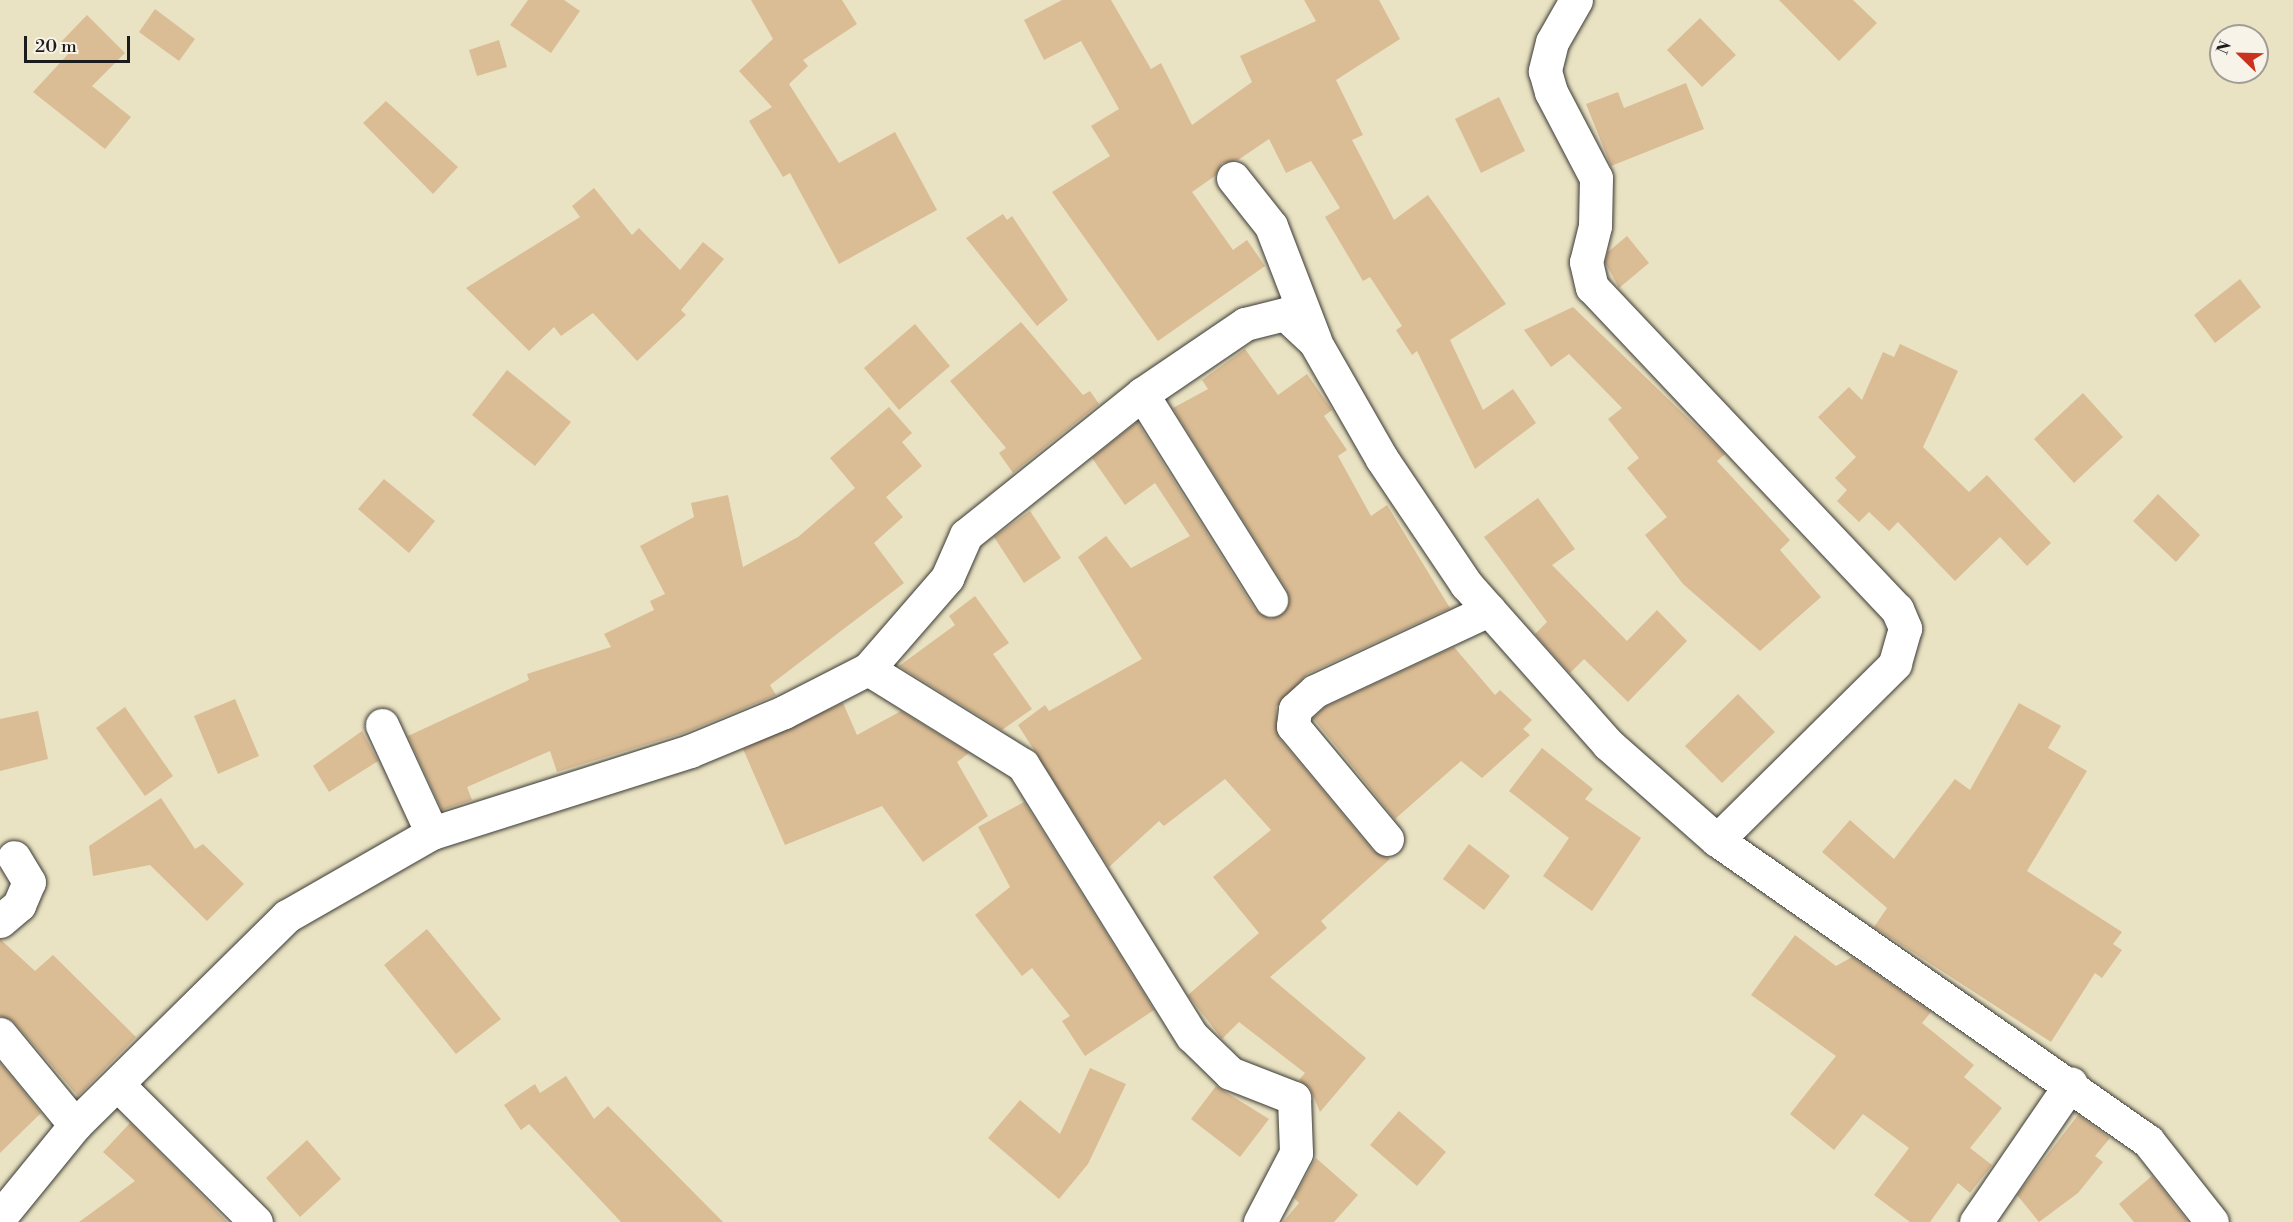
<!DOCTYPE html>
<style>
body{margin:0}
#map{position:relative;width:2293px;height:1222px;overflow:hidden;background:#eae3c3;font-family:"Libre Bodoni",serif}
div>[style]{position:absolute}
[style*='--x']{left:calc(var(--x)*1px);top:calc(var(--y)*1px);width:calc(var(--w)*1px);rotate:calc(var(--a)*1deg)}
.building>*{inset:0;background:#dabc95}
.roads{filter:drop-shadow(0 0 2px #3b3a35) drop-shadow(0 0 2px #3b3a35)}
.minor>*{height:33px;margin:-16.5px;padding:0 16.5px;transform-origin:16.5px;border-radius:16.5px;background:#fff}
span{translate:-50% -50%;white-space:nowrap;text-align:center;line-height:1.15;-webkit-text-stroke:4.5px #f7f3e8;paint-order:stroke}
.north{position:absolute;left:2209px;top:24px;width:60px;height:60px;box-sizing:border-box;background:#f7f3e8;border:2px solid #9f9d96;border-radius:50%;rotate:293deg;font-size:16px;font-weight:700;line-height:24px;text-align:center;color:#1c1c1c}
.north::after{content:'';display:block;margin:auto;width:21px;height:27px;background:#c8321e;clip-path:polygon(50% 0,100% 100%,50% 72%,0 100%)}
.scale{position:absolute;left:24px;top:36px;width:106px;height:27px;box-sizing:border-box;border:3px solid #1c1c1c;border-top:0;padding-left:8px;font-size:18px;line-height:21px;white-space:nowrap;color:#1c1c1c;-webkit-text-stroke:4px #f7f3e8;paint-order:stroke}
</style>
<div id="map">
<div class="building">
<i style="clip-path:polygon(528px 0,564px 0,580px 11px,551px 53px,510px 25px)"></i>
<i style="clip-path:polygon(751px 0,842px 0,857px 24px,803px 60px,808px 66px,789px 84px,839px 163px,895px 132px,937px 210px,839px 264px,790px 173px,783px 177px,749px 121px,772px 107px,739px 71px,773px 39px)"></i>
<i style="clip-path:polygon(1062px 0,1111px 0,1151px 69px,1161px 63px,1192px 125px,1252px 82px,1240px 56px,1316px 21px,1304px 0,1379px 0,1400px 39px,1336px 80px,1363px 135px,1352px 140px,1394px 220px,1428px 195px,1506px 304px,1450px 340px,1483px 410px,1513px 389px,1536px 423px,1475px 469px,1417px 351px,1412px 355px,1396px 330px,1402px 326px,1370px 277px,1363px 281px,1325px 217px,1340px 208px,1311px 161px,1286px 173px,1269px 139px,1238px 160px,1222px 163px,1215px 176px,1192px 192px,1233px 250px,1247px 240px,1265px 266px,1158px 341px,1052px 192px,1110px 156px,1091px 126px,1119px 109px,1081px 41px,1044px 60px,1024px 20px)"></i>
<i style="clip-path:polygon(1779px 0,1853px 0,1877px 23px,1839px 61px)"></i>
<i style="clip-path:polygon(155px 9px,195px 39px,179px 61px,139px 32px)"></i>
<i style="clip-path:polygon(87px 15px,125px 53px,92px 86px,131px 117px,105px 149px,33px 92px,69px 53px,59px 44px)"></i>
<i style="clip-path:polygon(1700px 18px,1736px 55px,1702px 87px,1667px 50px)"></i>
<i style="clip-path:polygon(499px 40px,507px 67px,477px 76px,469px 50px)"></i>
<i style="clip-path:polygon(1686px 83px,1704px 129px,1611px 166px,1586px 104px,1618px 92px,1624px 108px)"></i>
<i style="clip-path:polygon(1499px 97px,1525px 151px,1481px 173px,1455px 119px)"></i>
<i style="clip-path:polygon(386px 101px,458px 167px,433px 194px,363px 123px)"></i>
<i style="clip-path:polygon(594px 188px,632px 235px,639px 228px,680px 270px,703px 242px,724px 259px,681px 310px,686px 315px,637px 361px,593px 313px,561px 336px,554px 327px,529px 351px,466px 288px,580px 217px,572px 206px)"></i>
<i style="clip-path:polygon(1003px 214px,1007px 220px,1012px 216px,1068px 300px,1037px 326px,966px 238px)"></i>
<i style="clip-path:polygon(1627px 236px,1649px 263px,1619px 288px,1605px 262px,1608px 252px)"></i>
<i style="clip-path:polygon(2240px 279px,2261px 307px,2215px 343px,2194px 315px)"></i>
<i style="clip-path:polygon(1573px 307px,1725px 454px,1717px 461px,1790px 540px,1780px 550px,1821px 597px,1760px 651px,1683px 584px,1645px 535px,1667px 517px,1627px 468px,1639px 458px,1608px 419px,1622px 408px,1569px 354px,1551px 367px,1524px 330px)"></i>
<i style="clip-path:polygon(1021px 322px,1083px 395px,1090px 391px,1099px 404px,1013px 473px,999px 453px,1006px 448px,950px 381px)"></i>
<i style="clip-path:polygon(915px 324px,950px 366px,899px 410px,864px 368px)"></i>
<i style="clip-path:polygon(1900px 344px,1958px 371px,1923px 447px,1969px 492px,1987px 475px,2051px 543px,2027px 566px,2000px 537px,1955px 581px,1898px 522px,1889px 531px,1869px 512px,1859px 522px,1837px 501px,1847px 490px,1835px 478px,1856px 457px,1818px 417px,1849px 387px,1862px 400px,1883px 352px,1894px 357px)"></i>
<i style="clip-path:polygon(1245px 349px,1278px 395px,1307px 374px,1332px 410px,1324px 416px,1347px 450px,1338px 456px,1371px 516px,1387px 505px,1450px 608px,1307px 674px,1276px 707px,1279px 738px,1373px 851px,1390px 859px,1321px 921px,1327px 928px,1270px 977px,1366px 1058px,1320px 1112px,1310px 1088px,1299px 1080px,1305px 1073px,1239px 1022px,1222px 1039px,1188px 995px,1259px 933px,1213px 877px,1271px 830px,1225px 779px,1164px 826px,1159px 821px,1109px 867px,1018px 725px,1045px 705px,1049px 711px,1142px 659px,1078px 557px,1106px 536px,1131px 568px,1190px 536px,1155px 483px,1125px 505px,1092px 458px,1137px 422px,1255px 610px,1271px 619px,1287px 609px,1287px 590px,1173px 408px,1208px 389px,1202px 380px)"></i>
<i style="clip-path:polygon(507px 370px,571px 422px,535px 466px,472px 415px)"></i>
<i style="clip-path:polygon(2083px 393px,2123px 437px,2074px 483px,2034px 439px)"></i>
<i style="clip-path:polygon(889px 407px,912px 433px,902px 442px,922px 466px,886px 497px,903px 517px,874px 543px,904px 583px,770px 685px,776px 695px,684px 733px,557px 772px,550px 751px,467px 787px,472px 800px,442px 810px,408px 736px,529px 680px,527px 674px,611px 647px,604px 634px,654px 610px,650px 601px,665px 594px,640px 546px,694px 517px,691px 503px,728px 495px,743px 567px,798px 537px,855px 488px,830px 458px)"></i>
<i style="clip-path:polygon(384px 479px,435px 521px,409px 553px,358px 509px)"></i>
<i style="clip-path:polygon(2158px 494px,2200px 535px,2176px 562px,2133px 521px)"></i>
<i style="clip-path:polygon(1538px 498px,1575px 549px,1552px 565px,1627px 641px,1657px 610px,1687px 641px,1628px 702px,1584px 659px,1570px 673px,1535px 634px,1547px 622px,1484px 537px)"></i>
<i style="clip-path:polygon(1030px 511px,1061px 558px,1024px 583px,994px 537px)"></i>
<i style="clip-path:polygon(975px 596px,1009px 643px,993px 654px,1032px 709px,1002px 730px,899px 666px,955px 625px,949px 616px)"></i>
<i style="clip-path:polygon(1454px 647px,1495px 695px,1500px 690px,1532px 720px,1523px 729px,1530px 735px,1482px 778px,1461px 761px,1395px 819px,1313px 718px,1325px 707px)"></i>
<i style="clip-path:polygon(1738px 694px,1775px 732px,1722px 783px,1685px 746px)"></i>
<i style="clip-path:polygon(235px 699px,259px 756px,218px 774px,194px 716px)"></i>
<i style="clip-path:polygon(843px 703px,857px 735px,901px 711px,969px 753px,957px 762px,988px 816px,923px 862px,882px 806px,785px 845px,743px 749px)"></i>
<i style="clip-path:polygon(2019px 703px,2061px 726px,2048px 748px,2087px 771px,2027px 871px,2122px 932px,2113px 944px,2122px 950px,2102px 978px,2095px 973px,2051px 1042px,1874px 927px,1887px 908px,1822px 852px,1850px 820px,1894px 859px,1955px 779px,1970px 790px)"></i>
<i style="clip-path:polygon(125px 707px,173px 776px,145px 796px,96px 728px)"></i>
<i style="clip-path:polygon(38px 711px,48px 759px,0 771px,0 719px)"></i>
<i style="clip-path:polygon(362px 731px,378px 761px,329px 792px,313px 766px)"></i>
<i style="clip-path:polygon(1542px 748px,1593px 789px,1585px 799px,1641px 838px,1592px 911px,1543px 876px,1569px 838px,1509px 791px)"></i>
<i style="clip-path:polygon(161px 798px,195px 849px,203px 844px,244px 884px,207px 921px,150px 865px,93px 876px,89px 846px)"></i>
<i style="clip-path:polygon(1024px 802px,1154px 1010px,1085px 1056px,1062px 1021px,1070px 1016px,1032px 968px,1022px 976px,975px 915px,1010px 887px,978px 827px)"></i>
<i style="clip-path:polygon(1469px 844px,1510px 876px,1484px 910px,1443px 879px)"></i>
<i style="clip-path:polygon(427px 929px,501px 1019px,456px 1054px,384px 965px)"></i>
<i style="clip-path:polygon(1795px 935px,1836px 966px,1852px 957px,1931px 1012px,1922px 1023px,1974px 1065px,1964px 1077px,2002px 1108px,1970px 1148px,1992px 1165px,1970px 1193px,1958px 1183px,1930px 1222px,1910px 1222px,1874px 1195px,1909px 1148px,1863px 1114px,1834px 1150px,1790px 1114px,1836px 1056px,1751px 995px)"></i>
<i style="clip-path:polygon(0 939px,35px 971px,53px 955px,136px 1037px,78px 1096px,14px 1022px,0 1016px)"></i>
<i style="clip-path:polygon(0 1063px,41px 1113px,0 1153px)"></i>
<i style="clip-path:polygon(1090px 1068px,1126px 1084px,1088px 1164px,1059px 1199px,988px 1138px,1020px 1100px,1060px 1134px)"></i>
<i style="clip-path:polygon(566px 1076px,594px 1119px,608px 1106px,723px 1222px,621px 1222px,529px 1124px,521px 1130px,504px 1105px,535px 1084px,540px 1093px)"></i>
<i style="clip-path:polygon(1216px 1086px,1269px 1119px,1240px 1157px,1191px 1119px)"></i>
<i style="clip-path:polygon(1399px 1111px,1446px 1152px,1417px 1186px,1370px 1145px)"></i>
<i style="clip-path:polygon(2078px 1115px,2110px 1138px,2095px 1156px,2103px 1162px,2078px 1193px,2039px 1222px,2017px 1195px)"></i>
<i style="clip-path:polygon(130px 1123px,191px 1184px,227px 1222px,79px 1222px,135px 1181px,103px 1152px)"></i>
<i style="clip-path:polygon(307px 1140px,341px 1179px,300px 1217px,266px 1178px)"></i>
<i style="clip-path:polygon(1316px 1158px,1358px 1195px,1334px 1222px,1283px 1222px,1299px 1203px,1294px 1198px)"></i>
<i style="clip-path:polygon(2152px 1176px,2187px 1221px,2186px 1222px,2134px 1222px,2119px 1204px)"></i>
</div>
<div class="roads">
<div class="minor">
<i style="--x:1576;--y:0;--w:48;--a:119.7"></i>
<i style="--x:1552;--y:42;--w:30;--a:104"></i>
<i style="--x:1545;--y:71;--w:22;--a:74"></i>
<i style="--x:1551;--y:92;--w:97;--a:62.4"></i>
<i style="--x:1596;--y:178;--w:48;--a:91.2"></i>
<i style="--x:1595;--y:226;--w:37;--a:104"></i>
<i style="--x:1586;--y:262;--w:26;--a:77"></i>
<i style="--x:1592;--y:287;--w:444;--a:46.6"></i>
<i style="--x:1897;--y:609;--w:21;--a:67"></i>
<i style="--x:1905;--y:628;--w:37;--a:106"></i>
<i style="--x:1895;--y:664;--w:250;--a:135.3"></i>
<i style="--x:1233;--y:178;--w:61;--a:51.6"></i>
<i style="--x:1271;--y:226;--w:122;--a:68.9"></i>
<i style="--x:1142;--y:394;--w:243;--a:57.9"></i>
<i style="--x:868;--y:669;--w:182;--a:31.8"></i>
<i style="--x:1023;--y:765;--w:319;--a:58.1"></i>
<i style="--x:1192;--y:1036;--w:53;--a:44.2"></i>
<i style="--x:1230;--y:1073;--w:69;--a:21.3"></i>
<i style="--x:1294;--y:1098;--w:55;--a:87.9"></i>
<i style="--x:1296;--y:1153;--w:78;--a:117.6"></i>
<i style="--x:382;--y:725;--w:119;--a:65.2"></i>
<i style="--x:1387;--y:839;--w:147;--a:-129.8"></i>
<i style="--x:1293;--y:726;--w:17;--a:-83"></i>
<i style="--x:1295;--y:709;--w:27;--a:-42"></i>
<i style="--x:1315;--y:691;--w:192;--a:-25"></i>
<i style="--x:0;--y:921;--w:25;--a:-40"></i>
<i style="--x:19;--y:905;--w:25;--a:-67"></i>
<i style="--x:29;--y:882;--w:29;--a:-121"></i>
<i style="--x:0;--y:1034;--w:118;--a:50.5"></i>
<i style="--x:119;--y:1086;--w:193;--a:44.8"></i>
<i style="--x:0;--y:1217;--w:119;--a:-50.8"></i>
<i style="--x:75;--y:1125;--w:298;--a:-44.6"></i>
<i style="--x:287;--y:916;--w:167;--a:-29.8"></i>
<i style="--x:432;--y:833;--w:271;--a:-17.6"></i>
<i style="--x:690;--y:751;--w:102;--a:-22.5"></i>
<i style="--x:784;--y:712;--w:94;--a:-27.1"></i>
<i style="--x:868;--y:669;--w:121;--a:-49"></i>
<i style="--x:947;--y:578;--w:47;--a:-66.2"></i>
<i style="--x:966;--y:535;--w:226;--a:-38.7"></i>
<i style="--x:1142;--y:394;--w:125;--a:-34.2"></i>
<i style="--x:1245;--y:324;--w:41;--a:-14"></i>
<i style="--x:1285;--y:314;--w:41;--a:43"></i>
<i style="--x:1315;--y:342;--w:135;--a:60.2"></i>
<i style="--x:1382;--y:459;--w:151;--a:56.1"></i>
<i style="--x:1466;--y:584;--w:214;--a:48.4"></i>
<i style="--x:1608;--y:744;--w:145;--a:41.4"></i>
<i style="--x:1717;--y:840;--w:526;--a:34.93"></i>
<i style="--x:2148;--y:1141;--w:103;--a:51.7"></i>
<i style="--x:1976;--y:1222;--w:168;--a:-55.6"></i>
</div>
</div>
<div class="north">N</div>
<div class="scale">20 m</div>
</div>
